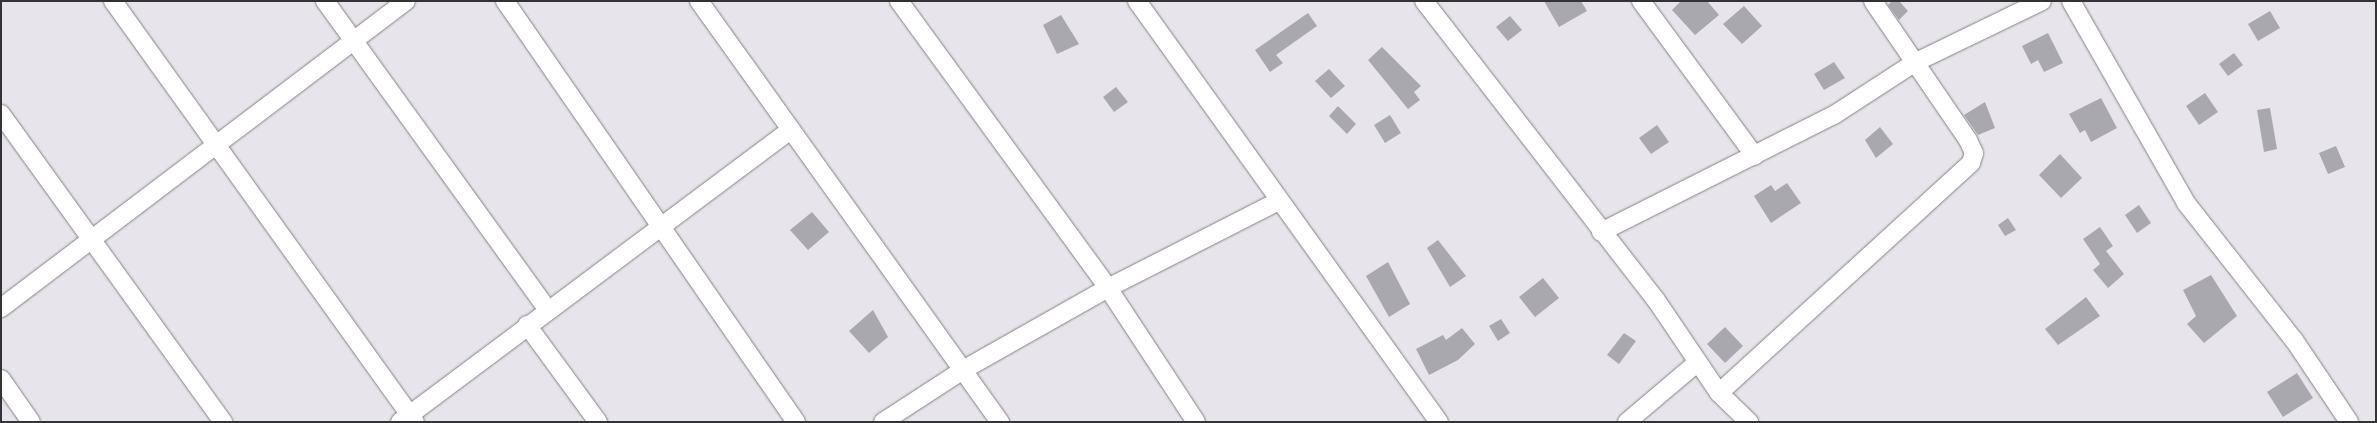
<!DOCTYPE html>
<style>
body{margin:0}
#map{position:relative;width:2377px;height:423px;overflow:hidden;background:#e8e4eb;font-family:"IBM Plex Sans",sans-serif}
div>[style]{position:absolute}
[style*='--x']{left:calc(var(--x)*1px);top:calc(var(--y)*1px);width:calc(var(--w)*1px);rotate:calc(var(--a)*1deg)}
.building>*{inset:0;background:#aaa8af}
.roads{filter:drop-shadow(0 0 1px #858187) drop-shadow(0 0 1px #858187)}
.street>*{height:18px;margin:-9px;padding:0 9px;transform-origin:9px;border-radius:9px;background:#fff}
span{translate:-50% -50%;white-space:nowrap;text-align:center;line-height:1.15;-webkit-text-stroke:5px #e8e4eb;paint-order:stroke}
.frame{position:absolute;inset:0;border:2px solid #333234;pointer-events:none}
</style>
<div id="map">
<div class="building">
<i style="clip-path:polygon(1544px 1px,1581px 1px,1587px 11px,1559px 27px)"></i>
<i style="clip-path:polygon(1681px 1px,1707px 1px,1719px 15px,1695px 35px,1672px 10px)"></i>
<i style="clip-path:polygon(1892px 1px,1899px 1px,1908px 11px,1899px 20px,1888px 5px)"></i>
<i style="clip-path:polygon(1744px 6px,1762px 26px,1742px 44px,1723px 24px)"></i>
<i style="clip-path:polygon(2270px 11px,2280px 28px,2258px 41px,2248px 24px)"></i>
<i style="clip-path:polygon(1308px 13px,1317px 26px,1276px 55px,1283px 63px,1270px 72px,1255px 50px)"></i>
<i style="clip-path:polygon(1061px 15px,1079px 44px,1057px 54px,1043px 25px)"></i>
<i style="clip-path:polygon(1510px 16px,1522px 30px,1508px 41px,1496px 27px)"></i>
<i style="clip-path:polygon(2048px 33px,2063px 63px,2044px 72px,2038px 60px,2031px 64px,2022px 46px)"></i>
<i style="clip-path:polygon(1382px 47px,1421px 86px,1414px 92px,1420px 100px,1408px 109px,1368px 60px)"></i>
<i style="clip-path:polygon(2234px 53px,2243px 65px,2228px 76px,2219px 64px)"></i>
<i style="clip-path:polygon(1834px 62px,1845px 78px,1824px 90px,1814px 74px)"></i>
<i style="clip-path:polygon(1329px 69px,1345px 86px,1331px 98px,1315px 81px)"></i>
<i style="clip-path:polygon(1116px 87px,1128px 102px,1114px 112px,1103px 97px)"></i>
<i style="clip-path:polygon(2205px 93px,2218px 112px,2199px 125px,2186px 106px)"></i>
<i style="clip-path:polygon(2101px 98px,2117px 128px,2091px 142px,2085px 130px,2080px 133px,2069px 114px)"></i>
<i style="clip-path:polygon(1985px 102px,1995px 128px,1978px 135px,1964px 115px)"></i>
<i style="clip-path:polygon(1338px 106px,1356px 124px,1347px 134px,1329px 116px)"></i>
<i style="clip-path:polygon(2270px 108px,2277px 149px,2264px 152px,2257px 110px)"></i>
<i style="clip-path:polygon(1390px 115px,1401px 133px,1385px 143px,1374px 125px)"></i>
<i style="clip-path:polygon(1657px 125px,1669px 142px,1651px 154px,1639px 138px)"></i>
<i style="clip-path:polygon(1880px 127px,1893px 144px,1876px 158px,1865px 140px)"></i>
<i style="clip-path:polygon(2336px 146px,2345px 167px,2328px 174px,2319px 153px)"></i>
<i style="clip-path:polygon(2060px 154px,2082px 178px,2061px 198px,2039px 175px)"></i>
<i style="clip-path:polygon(1787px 183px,1801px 203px,1771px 223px,1754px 196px,1771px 185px,1775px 191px)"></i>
<i style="clip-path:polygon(2139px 205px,2151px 223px,2137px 233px,2125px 215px)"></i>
<i style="clip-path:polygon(812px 212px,829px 232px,808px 250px,790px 230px)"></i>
<i style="clip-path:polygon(2008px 218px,2016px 230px,2005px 236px,1998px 225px)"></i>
<i style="clip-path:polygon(2100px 227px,2113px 246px,2106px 251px,2124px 274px,2108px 288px,2093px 270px,2100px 264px,2083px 239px)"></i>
<i style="clip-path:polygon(1438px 240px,1466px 276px,1450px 287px,1427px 248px)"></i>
<i style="clip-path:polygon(1388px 262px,1410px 304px,1389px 317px,1366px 276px)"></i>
<i style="clip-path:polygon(2211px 275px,2237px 316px,2204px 343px,2187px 324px,2196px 316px,2183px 290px)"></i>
<i style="clip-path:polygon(1543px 278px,1559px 298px,1535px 317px,1519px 297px)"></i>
<i style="clip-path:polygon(2086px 297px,2100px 316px,2058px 345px,2045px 329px)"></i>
<i style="clip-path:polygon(873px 310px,888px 337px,869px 353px,849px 331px)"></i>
<i style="clip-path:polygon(1501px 319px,1510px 333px,1498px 341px,1489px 326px)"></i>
<i style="clip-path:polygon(1725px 327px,1743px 346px,1725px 363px,1707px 344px)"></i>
<i style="clip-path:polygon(1462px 328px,1475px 344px,1458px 360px,1429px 375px,1416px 349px,1443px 335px,1446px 340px)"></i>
<i style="clip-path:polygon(1624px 333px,1636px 341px,1619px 364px,1607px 355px)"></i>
<i style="clip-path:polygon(2297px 373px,2313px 398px,2283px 417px,2267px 392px)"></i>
</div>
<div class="roads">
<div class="street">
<i style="--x:113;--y:1;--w:518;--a:54.35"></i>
<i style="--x:325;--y:1;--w:381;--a:54.2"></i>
<i style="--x:505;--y:1;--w:512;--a:55.35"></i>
<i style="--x:699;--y:1;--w:518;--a:54.44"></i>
<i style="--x:899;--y:1;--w:355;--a:53.9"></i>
<i style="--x:1108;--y:288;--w:160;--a:56.7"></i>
<i style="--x:1137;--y:1;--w:518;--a:54.35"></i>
<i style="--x:1424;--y:1;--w:378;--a:52.2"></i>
<i style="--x:1656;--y:300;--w:112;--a:55.9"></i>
<i style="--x:1719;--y:393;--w:42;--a:44"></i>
<i style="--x:1641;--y:1;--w:192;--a:53.7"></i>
<i style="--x:2071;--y:1;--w:232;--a:60.3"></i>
<i style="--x:2186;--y:203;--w:174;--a:51.8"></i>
<i style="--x:2294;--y:340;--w:99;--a:56.1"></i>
<i style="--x:1;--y:114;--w:380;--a:54.2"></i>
<i style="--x:1601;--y:232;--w:261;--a:-26.7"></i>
<i style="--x:1834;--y:115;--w:95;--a:-33"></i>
<i style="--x:1914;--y:63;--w:142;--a:-25.8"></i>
<i style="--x:1;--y:308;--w:508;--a:-37.16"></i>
<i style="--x:527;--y:325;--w:120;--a:53.8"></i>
<i style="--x:1;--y:379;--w:52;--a:55.1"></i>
<i style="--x:1719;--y:393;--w:341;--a:-42.4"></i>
<i style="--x:1971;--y:163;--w:10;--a:-73"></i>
<i style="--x:1974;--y:153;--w:14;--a:-115"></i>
<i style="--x:1968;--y:140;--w:168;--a:-124.4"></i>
<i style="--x:400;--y:422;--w:488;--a:-36.8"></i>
<i style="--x:883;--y:422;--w:95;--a:-33"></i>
<i style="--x:963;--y:370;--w:167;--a:-29.5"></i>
<i style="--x:1108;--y:288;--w:192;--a:-27"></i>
<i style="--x:1627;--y:422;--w:93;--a:-40.2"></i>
</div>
</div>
<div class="frame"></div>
</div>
